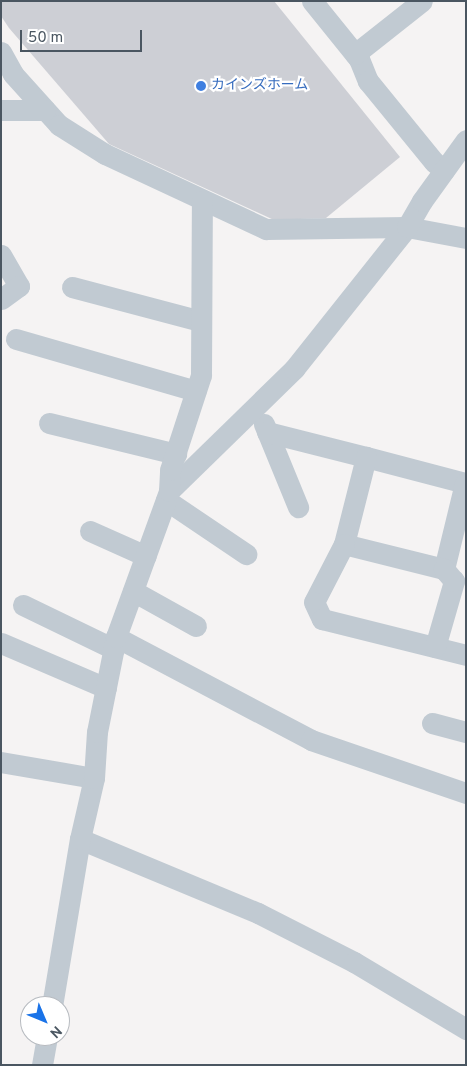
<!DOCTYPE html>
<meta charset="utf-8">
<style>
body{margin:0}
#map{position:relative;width:467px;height:1066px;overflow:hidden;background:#f5f3f3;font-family:Overpass,"Noto Sans JP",sans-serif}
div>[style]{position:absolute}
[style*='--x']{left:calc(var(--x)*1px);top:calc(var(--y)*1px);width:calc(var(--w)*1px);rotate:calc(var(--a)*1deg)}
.building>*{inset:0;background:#cdcfd5}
.minor>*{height:21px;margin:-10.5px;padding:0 10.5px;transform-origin:10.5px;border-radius:10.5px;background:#c1cad2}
.dots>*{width:14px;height:14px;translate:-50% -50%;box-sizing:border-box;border:2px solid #fff;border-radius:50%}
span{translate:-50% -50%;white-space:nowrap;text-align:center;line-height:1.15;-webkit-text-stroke:4.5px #fff;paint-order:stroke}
.shop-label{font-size:14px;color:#366cbe}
.left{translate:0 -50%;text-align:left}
.frame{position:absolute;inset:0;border:2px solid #4a5661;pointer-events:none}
.north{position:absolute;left:20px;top:996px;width:50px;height:50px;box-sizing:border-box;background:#fff;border:1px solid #b7bbc0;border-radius:50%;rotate:135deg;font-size:14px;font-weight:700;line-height:20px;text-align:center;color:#4a5661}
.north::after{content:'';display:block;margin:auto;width:18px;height:22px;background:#1a73e8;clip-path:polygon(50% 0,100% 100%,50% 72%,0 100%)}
.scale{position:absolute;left:20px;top:30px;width:122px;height:22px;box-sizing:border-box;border:2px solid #4a5661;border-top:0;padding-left:6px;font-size:15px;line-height:18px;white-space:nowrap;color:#4a5661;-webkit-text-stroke:4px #fff;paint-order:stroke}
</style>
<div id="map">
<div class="building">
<i style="clip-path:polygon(1px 1px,274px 1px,400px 157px,326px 218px,274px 220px,109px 144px,9px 28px,1px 16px)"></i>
</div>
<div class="minor">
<i style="--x:312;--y:1;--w:75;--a:51"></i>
<i style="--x:359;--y:59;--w:24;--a:68"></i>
<i style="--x:368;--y:81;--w:104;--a:50.8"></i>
<i style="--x:434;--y:162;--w:13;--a:39"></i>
<i style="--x:1;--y:52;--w:25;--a:61"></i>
<i style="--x:13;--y:74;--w:69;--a:48"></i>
<i style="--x:59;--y:125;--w:54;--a:32.2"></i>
<i style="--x:105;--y:154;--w:178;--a:25"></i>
<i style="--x:266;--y:229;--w:141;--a:-0.8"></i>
<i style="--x:407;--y:227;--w:60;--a:10.6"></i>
<i style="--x:355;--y:54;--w:85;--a:-38.3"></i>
<i style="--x:1;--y:110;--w:44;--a:0"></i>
<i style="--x:1;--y:255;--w:36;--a:60"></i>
<i style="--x:19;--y:286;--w:22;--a:144"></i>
<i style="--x:72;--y:287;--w:133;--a:14.8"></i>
<i style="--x:16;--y:339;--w:187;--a:16.1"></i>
<i style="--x:49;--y:423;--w:131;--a:13.7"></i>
<i style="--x:264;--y:424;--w:90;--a:67.7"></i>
<i style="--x:267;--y:432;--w:102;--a:14.2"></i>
<i style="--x:366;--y:457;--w:102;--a:14.7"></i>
<i style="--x:465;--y:483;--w:89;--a:103.7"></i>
<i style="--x:444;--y:569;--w:103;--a:-166"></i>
<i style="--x:344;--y:544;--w:90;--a:-75.8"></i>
<i style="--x:169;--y:491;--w:175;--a:-44.3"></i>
<i style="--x:294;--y:369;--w:181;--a:-51.5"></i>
<i style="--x:407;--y:227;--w:30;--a:-60"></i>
<i style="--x:422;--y:201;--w:75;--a:-54.2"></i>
<i style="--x:166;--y:500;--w:97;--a:34"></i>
<i style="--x:90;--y:531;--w:61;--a:24.1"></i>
<i style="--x:344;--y:544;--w:65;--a:117.3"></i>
<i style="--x:314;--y:602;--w:19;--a:65"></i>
<i style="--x:322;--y:619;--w:148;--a:14"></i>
<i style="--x:133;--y:591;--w:72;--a:29.1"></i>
<i style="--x:23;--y:605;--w:101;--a:25.8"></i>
<i style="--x:116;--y:637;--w:221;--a:27.8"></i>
<i style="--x:311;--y:740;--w:164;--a:18.9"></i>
<i style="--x:1;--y:643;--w:114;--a:23.2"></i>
<i style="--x:435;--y:647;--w:69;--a:-73.9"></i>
<i style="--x:454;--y:581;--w:16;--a:-130"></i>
<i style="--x:432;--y:723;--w:35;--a:15"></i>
<i style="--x:1;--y:762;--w:94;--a:9.8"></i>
<i style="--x:80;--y:839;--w:193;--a:22.6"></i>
<i style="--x:258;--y:913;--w:108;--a:27"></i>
<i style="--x:354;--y:962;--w:131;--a:30.9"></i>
<i style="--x:52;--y:1006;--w:169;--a:-80.5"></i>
<i style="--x:80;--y:839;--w:63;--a:-77.1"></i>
<i style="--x:94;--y:778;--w:46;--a:-86.3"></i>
<i style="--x:97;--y:732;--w:97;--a:-78.7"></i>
<i style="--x:116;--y:637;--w:155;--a:-70"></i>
<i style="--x:169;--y:491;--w:21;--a:-87"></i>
<i style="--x:170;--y:470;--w:100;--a:-71.9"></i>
<i style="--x:201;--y:375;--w:174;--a:-89.7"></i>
<i style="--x:42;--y:1065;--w:29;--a:-80"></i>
</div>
<div class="dots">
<i style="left:201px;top:86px;background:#3f7fe0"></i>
</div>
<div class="shop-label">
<span class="left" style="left:211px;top:86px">カインズホーム</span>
</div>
<div class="frame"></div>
<div class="north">N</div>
<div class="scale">50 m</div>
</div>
